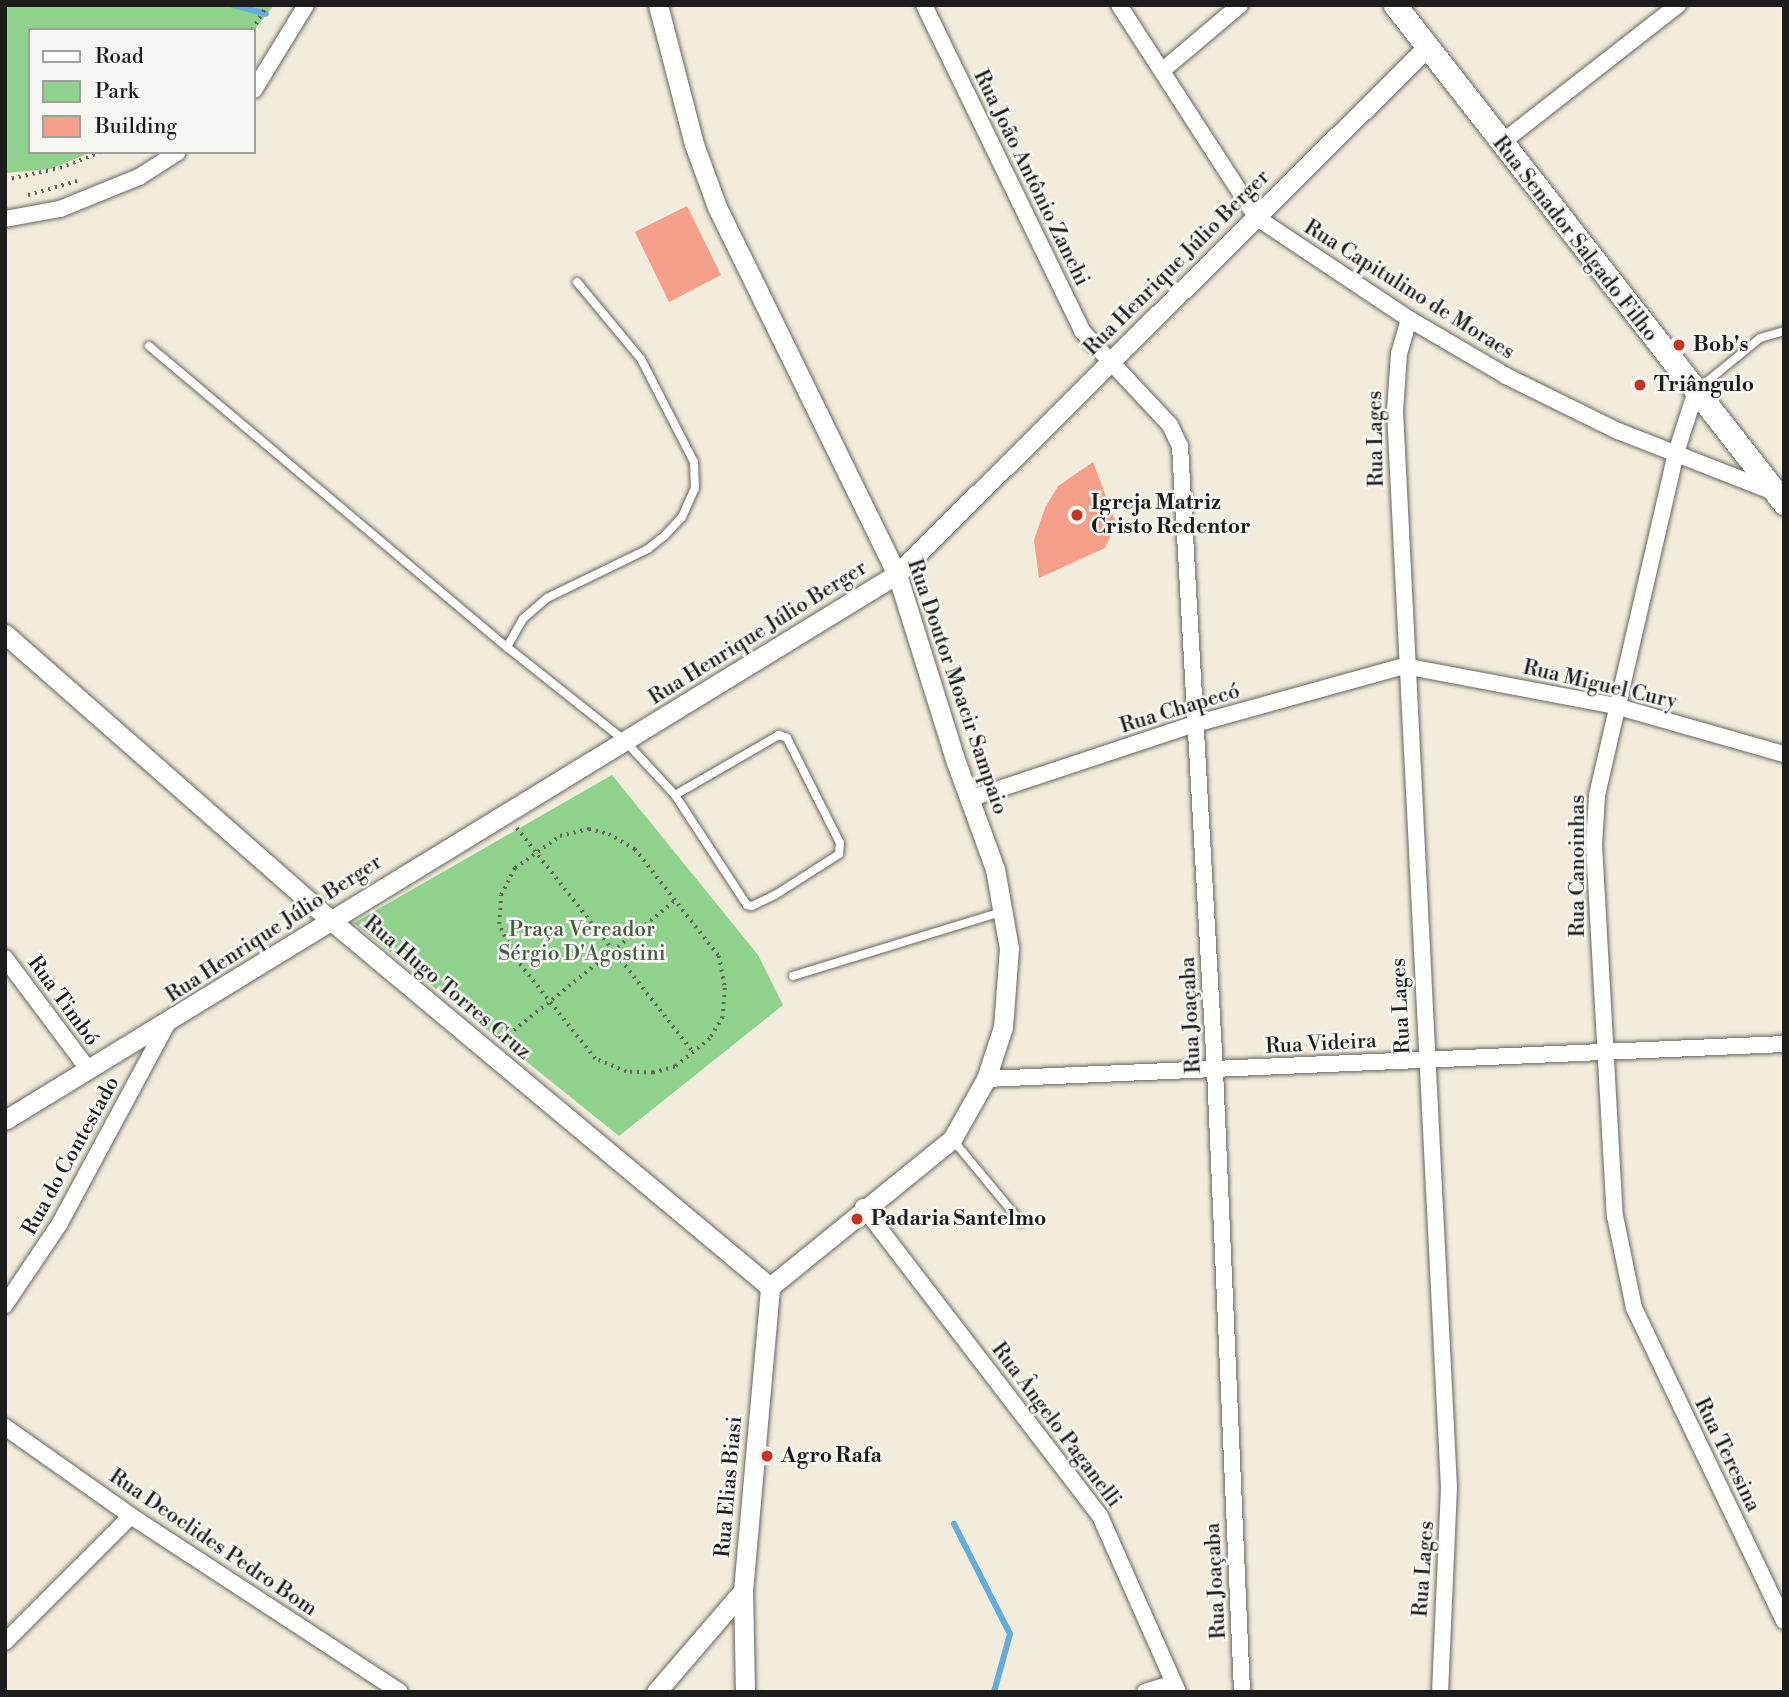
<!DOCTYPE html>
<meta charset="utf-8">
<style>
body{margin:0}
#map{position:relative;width:1789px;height:1697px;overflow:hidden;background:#f1ecdb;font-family:"Libre Bodoni",serif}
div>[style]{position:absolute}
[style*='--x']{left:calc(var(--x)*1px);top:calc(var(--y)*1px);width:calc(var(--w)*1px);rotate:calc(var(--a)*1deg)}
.green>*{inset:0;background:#8ed28b}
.stream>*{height:6px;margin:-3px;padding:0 3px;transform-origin:3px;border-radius:3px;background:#64acdb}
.building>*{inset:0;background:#f59e89}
.path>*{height:3.5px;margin-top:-1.75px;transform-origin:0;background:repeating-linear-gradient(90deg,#67655f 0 2px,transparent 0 7px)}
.roads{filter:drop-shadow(0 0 2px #67655f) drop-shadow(0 0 2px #67655f)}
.service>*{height:8px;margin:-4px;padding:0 4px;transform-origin:4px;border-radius:4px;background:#fff}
.minor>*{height:16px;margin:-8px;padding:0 8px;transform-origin:8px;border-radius:8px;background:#fff}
.tertiary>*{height:19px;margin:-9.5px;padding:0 9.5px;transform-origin:9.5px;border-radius:9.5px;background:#fff}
.secondary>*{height:23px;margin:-11.5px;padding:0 11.5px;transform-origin:11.5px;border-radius:11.5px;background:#fff}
.dots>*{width:19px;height:19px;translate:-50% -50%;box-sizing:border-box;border:4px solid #f6f6f2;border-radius:50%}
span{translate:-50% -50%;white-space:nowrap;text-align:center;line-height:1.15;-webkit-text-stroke:5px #f6f6f2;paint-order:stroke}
.street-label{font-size:21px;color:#1c1c1c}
.poi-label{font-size:21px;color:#1c1c1c;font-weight:700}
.left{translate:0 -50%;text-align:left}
.park-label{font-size:21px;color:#445c43}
.frame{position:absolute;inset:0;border:7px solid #1c1c1c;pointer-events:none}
.legend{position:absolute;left:28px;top:28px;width:228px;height:126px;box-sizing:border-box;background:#f6f6f2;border:2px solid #9f9f9c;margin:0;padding:9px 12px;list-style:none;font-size:21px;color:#1c1c1c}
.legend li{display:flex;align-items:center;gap:14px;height:35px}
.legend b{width:35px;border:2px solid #9f9f9c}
</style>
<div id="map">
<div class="green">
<i style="clip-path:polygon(5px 5px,274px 5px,254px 30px,30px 30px,30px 152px,92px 152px,50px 169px,5px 173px)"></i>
<i style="clip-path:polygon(612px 775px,758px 955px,783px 1005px,619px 1136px,354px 923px)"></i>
</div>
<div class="stream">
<i style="--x:233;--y:5;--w:34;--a:15"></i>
<i style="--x:954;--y:1524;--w:123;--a:63"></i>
<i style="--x:1010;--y:1634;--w:60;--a:105.4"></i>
</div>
<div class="building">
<i style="clip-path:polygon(687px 206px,721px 275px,669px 302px,635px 232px)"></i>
<i style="clip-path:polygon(1093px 462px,1116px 523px,1105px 548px,1039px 578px,1034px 540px,1045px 508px,1058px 486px)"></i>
</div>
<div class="path">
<i style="--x:252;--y:30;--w:29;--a:-59"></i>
<i style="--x:5;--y:180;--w:56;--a:-12.3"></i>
<i style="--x:60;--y:168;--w:44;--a:-21.3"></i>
<i style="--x:28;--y:195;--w:51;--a:-15.9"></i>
<i style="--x:517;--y:828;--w:286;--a:51.8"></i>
<i style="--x:589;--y:829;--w:21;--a:14"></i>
<i style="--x:609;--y:834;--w:30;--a:30"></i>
<i style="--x:635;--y:849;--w:136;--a:51.9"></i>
<i style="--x:719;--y:956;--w:33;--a:79"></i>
<i style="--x:725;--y:988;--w:29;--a:94"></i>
<i style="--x:723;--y:1017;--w:26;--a:121"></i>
<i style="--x:710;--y:1039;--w:45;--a:141.3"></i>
<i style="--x:675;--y:1067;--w:23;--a:165"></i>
<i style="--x:653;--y:1073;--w:27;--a:-178"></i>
<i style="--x:626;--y:1072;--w:34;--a:-157"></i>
<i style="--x:595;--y:1059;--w:132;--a:-128.5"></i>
<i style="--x:513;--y:956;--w:35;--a:-114"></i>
<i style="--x:499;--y:924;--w:29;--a:-86"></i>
<i style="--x:501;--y:895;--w:30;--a:-63"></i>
<i style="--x:515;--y:868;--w:55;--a:-35.4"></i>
<i style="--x:560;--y:836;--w:30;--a:-14"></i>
<i style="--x:503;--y:1039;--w:222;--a:-38.8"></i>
</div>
<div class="roads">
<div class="service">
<i style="--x:577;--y:282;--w:100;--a:50.3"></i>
<i style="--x:641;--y:359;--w:116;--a:62.8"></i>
<i style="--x:694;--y:462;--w:26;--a:88"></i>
<i style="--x:695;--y:488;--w:32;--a:114"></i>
<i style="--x:682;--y:517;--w:26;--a:133"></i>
<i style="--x:664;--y:536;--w:21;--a:141"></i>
<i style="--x:648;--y:549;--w:112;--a:154.1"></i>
<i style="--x:547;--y:598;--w:32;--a:139"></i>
<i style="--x:523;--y:619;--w:32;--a:120"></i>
<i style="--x:507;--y:647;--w:151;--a:38.5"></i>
<i style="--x:625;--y:741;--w:74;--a:47.2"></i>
<i style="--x:675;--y:795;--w:131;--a:56.8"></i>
<i style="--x:747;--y:905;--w:5;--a:11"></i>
<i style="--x:752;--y:906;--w:25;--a:-26"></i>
<i style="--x:775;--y:895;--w:76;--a:-32.6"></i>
<i style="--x:839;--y:854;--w:11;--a:-85"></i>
<i style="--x:840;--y:843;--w:118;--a:-116.8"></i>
<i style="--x:787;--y:738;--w:9;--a:-159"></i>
<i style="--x:779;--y:735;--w:120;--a:150"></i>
<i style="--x:149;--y:346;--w:468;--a:40.1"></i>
<i style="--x:1698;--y:389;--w:80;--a:-39.4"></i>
<i style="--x:1760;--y:338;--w:25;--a:-16"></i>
<i style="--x:793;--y:976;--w:218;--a:-17.1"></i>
<i style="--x:952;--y:1139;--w:108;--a:50.3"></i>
</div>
<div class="minor">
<i style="--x:924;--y:5;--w:362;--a:64.1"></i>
<i style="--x:1082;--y:331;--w:129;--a:46.9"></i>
<i style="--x:1170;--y:425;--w:23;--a:65"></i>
<i style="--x:1180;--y:446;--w:625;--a:86.79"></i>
<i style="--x:1215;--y:1070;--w:623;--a:87.51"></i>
<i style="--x:1119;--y:5;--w:252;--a:57.1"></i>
<i style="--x:1256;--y:217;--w:184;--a:33.7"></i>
<i style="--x:1409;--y:319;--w:113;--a:30.4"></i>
<i style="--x:1506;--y:376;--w:125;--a:26.2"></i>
<i style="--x:1618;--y:431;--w:168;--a:21.4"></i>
<i style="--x:1163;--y:70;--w:101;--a:-40.2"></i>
<i style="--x:254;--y:90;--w:100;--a:-58.5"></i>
<i style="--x:1500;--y:144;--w:226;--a:-38"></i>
<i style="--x:5;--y:219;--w:56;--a:-10.3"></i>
<i style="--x:60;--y:209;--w:85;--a:-22.1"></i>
<i style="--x:139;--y:177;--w:46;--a:-32.7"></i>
<i style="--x:1409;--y:319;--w:35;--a:106"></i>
<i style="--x:1399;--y:353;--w:58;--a:93.9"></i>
<i style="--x:1395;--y:411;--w:1077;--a:87.13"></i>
<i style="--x:1449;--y:1487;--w:205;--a:92.5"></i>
<i style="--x:1696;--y:391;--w:65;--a:107.9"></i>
<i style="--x:1676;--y:453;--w:352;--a:103"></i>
<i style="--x:1597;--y:796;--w:49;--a:93.5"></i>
<i style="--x:1594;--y:845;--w:372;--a:86.8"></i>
<i style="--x:1615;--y:1216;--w:94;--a:78.3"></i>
<i style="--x:1634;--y:1308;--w:347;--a:64.4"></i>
<i style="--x:969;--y:799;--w:238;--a:-18.4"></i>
<i style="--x:1195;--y:724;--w:217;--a:-15.5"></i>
<i style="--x:1404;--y:666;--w:215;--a:10.7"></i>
<i style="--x:1615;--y:706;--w:176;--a:15.9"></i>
<i style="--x:5;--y:958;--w:139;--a:53.2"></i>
<i style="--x:986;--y:1079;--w:799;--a:-2.51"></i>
<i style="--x:863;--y:1207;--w:389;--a:52.5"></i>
<i style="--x:1100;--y:1516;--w:193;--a:66.1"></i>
<i style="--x:5;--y:1305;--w:99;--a:-56.1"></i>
<i style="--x:60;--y:1223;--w:226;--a:-61.7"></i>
<i style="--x:5;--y:1427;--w:154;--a:35.2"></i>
<i style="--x:131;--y:1516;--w:321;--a:33.2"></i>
<i style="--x:5;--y:1642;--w:178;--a:-45"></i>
<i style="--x:1145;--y:1692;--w:30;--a:-17"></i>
</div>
<div class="tertiary">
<i style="--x:658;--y:5;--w:144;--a:75.5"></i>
<i style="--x:694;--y:144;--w:67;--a:69.9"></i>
<i style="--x:717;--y:207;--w:409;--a:63.9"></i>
<i style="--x:897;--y:574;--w:197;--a:72.6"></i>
<i style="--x:956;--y:762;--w:114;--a:70"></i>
<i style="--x:995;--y:869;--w:80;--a:80"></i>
<i style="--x:1009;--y:948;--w:79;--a:94.3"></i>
<i style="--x:1003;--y:1027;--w:55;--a:108.1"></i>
<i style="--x:986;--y:1079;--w:69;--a:119.5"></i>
<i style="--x:952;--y:1139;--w:235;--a:140.9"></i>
<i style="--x:5;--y:634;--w:430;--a:41.3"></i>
<i style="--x:328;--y:918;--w:576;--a:39.86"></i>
<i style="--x:5;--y:1120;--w:1046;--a:-31.47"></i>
<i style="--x:897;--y:574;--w:747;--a:-44.84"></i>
<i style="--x:656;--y:1692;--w:133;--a:-49.3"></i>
<i style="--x:745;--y:1692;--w:101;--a:-91.1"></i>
<i style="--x:743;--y:1591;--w:305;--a:-84.9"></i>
</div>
<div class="secondary">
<i style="--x:1395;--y:5;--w:632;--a:52.01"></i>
</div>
</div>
<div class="dots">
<i style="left:1679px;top:345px;background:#c8321e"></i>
<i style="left:1640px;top:385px;background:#c8321e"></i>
<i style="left:1077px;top:515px;background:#c8321e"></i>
<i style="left:857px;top:1219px;background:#c8321e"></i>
<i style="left:767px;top:1456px;background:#c8321e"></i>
</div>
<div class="street-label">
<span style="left:1031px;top:178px;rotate:64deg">Rua João Antônio Zanchi</span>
<span style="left:1575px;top:239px;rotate:52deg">Rua Senador Salgado Filho</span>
<span style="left:1177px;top:263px;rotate:-45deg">Rua Henrique Júlio Berger</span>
<span style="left:1409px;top:290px;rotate:32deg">Rua Capitulino de Moraes</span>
<span style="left:1376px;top:439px;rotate:-91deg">Rua Lages</span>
<span style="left:758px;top:633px;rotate:-32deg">Rua Henrique Júlio Berger</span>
<span style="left:1600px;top:685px;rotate:13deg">Rua Miguel Cury</span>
<span style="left:957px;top:687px;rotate:71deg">Rua Doutor Moacir Sampaio</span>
<span style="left:1180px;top:709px;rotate:-17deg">Rua Chapecó</span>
<span style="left:1578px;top:866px;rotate:-90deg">Rua Canoinhas</span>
<span style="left:274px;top:929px;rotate:-33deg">Rua Henrique Júlio Berger</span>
<span style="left:447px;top:988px;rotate:40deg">Rua Hugo Torres Cruz</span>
<span style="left:63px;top:1001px;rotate:54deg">Rua Timbó</span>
<span style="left:1401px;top:1006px;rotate:-93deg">Rua Lages</span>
<span style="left:1191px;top:1015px;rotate:-93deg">Rua Joaçaba</span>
<span style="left:1321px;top:1044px;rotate:-3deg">Rua Videira</span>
<span style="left:71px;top:1156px;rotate:-61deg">Rua do Contestado</span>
<span style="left:1056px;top:1425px;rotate:53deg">Rua Ângelo Paganelli</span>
<span style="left:1727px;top:1455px;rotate:64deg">Rua Teresina</span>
<span style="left:729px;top:1487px;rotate:-85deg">Rua Elias Biasi</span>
<span style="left:213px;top:1543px;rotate:34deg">Rua Deoclides Pedro Bom</span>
<span style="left:1424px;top:1569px;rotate:-86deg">Rua Lages</span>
<span style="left:1216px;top:1581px;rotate:-93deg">Rua Joaçaba</span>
</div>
<div class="poi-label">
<span class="left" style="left:1693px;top:345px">Bob's</span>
<span class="left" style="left:1654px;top:385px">Triângulo</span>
<span class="left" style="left:1091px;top:515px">Igreja Matriz<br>Cristo Redentor</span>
<span class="left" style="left:871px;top:1219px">Padaria Santelmo</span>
<span class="left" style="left:781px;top:1456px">Agro Rafa</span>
</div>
<div class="park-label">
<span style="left:582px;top:942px">Praça Vereador<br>Sérgio D'Agostini</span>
</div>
<div class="frame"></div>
<ul class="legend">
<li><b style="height:9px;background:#fff"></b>Road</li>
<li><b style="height:19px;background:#8ed28b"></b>Park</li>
<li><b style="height:19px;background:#f59e89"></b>Building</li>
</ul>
</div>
